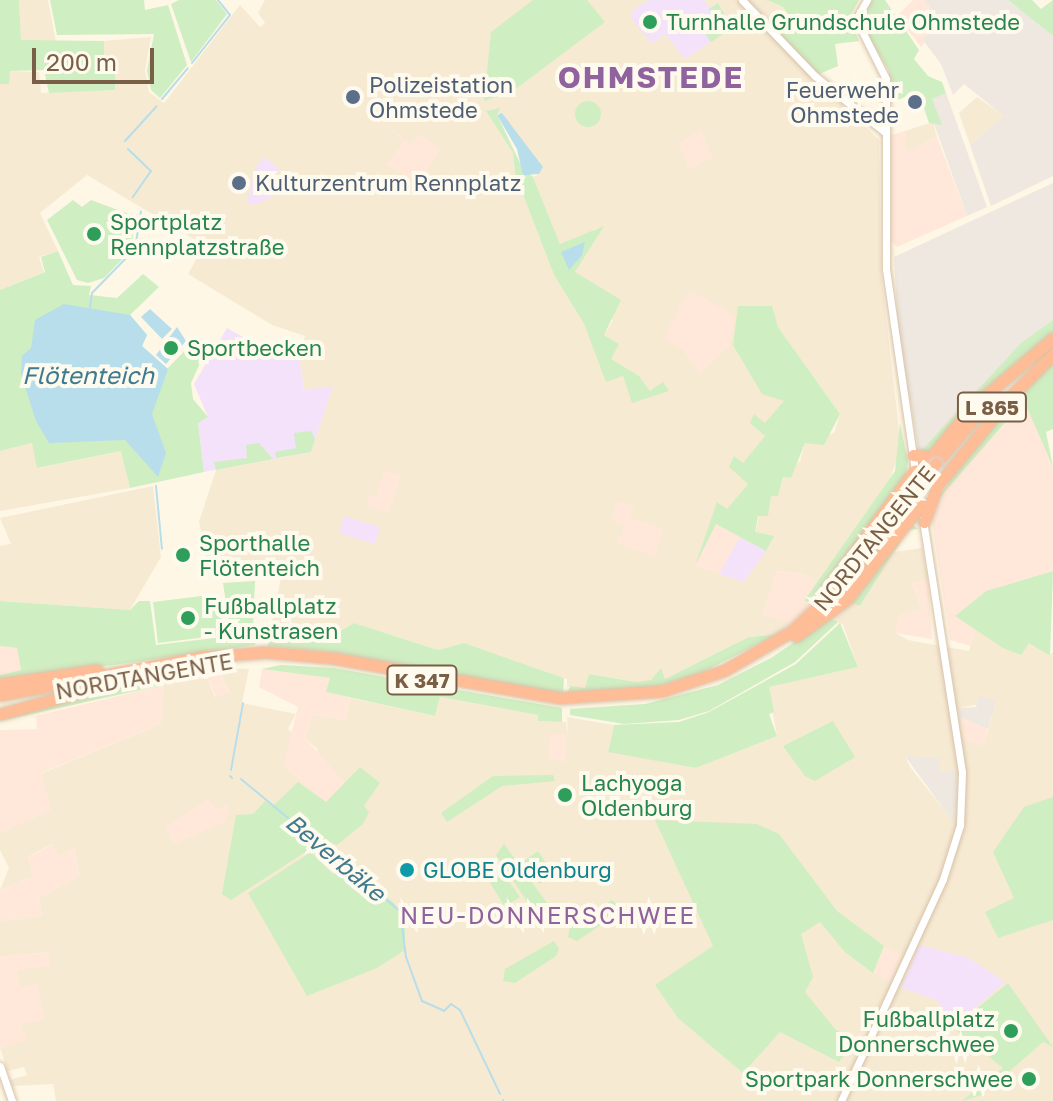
<!DOCTYPE html>
<meta charset="utf-8">
<style>
body{margin:0}
#map{position:relative;width:1053px;height:1101px;overflow:hidden;background:#fef7e5;font-family:"Golos Text",sans-serif}
div>[style]{position:absolute}
[style*='--x']{left:calc(var(--x)*1px);top:calc(var(--y)*1px);width:calc(var(--w)*1px);rotate:calc(var(--a)*1deg)}
.residential>*{inset:0;background:#f7ead3}
.commercial>*{inset:0;background:#ffe8d9}
.industrial>*{inset:0;background:#eee8e0}
.education>*{inset:0;background:#f4e2fb}
.green>*{inset:0;background:#cfeec2}
.round{border-radius:50%}
.water>*{inset:0;background:#b7deea}
.stream>*{height:2px;margin:-1px;padding:0 1px;transform-origin:1px;border-radius:1px;background:#b7deea}
.roads{filter:drop-shadow(0 0 2px #d7c2a9) drop-shadow(0 0 2px #d7c2a9)}
.secondary>*{height:7px;margin:-3.5px;padding:0 3.5px;transform-origin:3.5px;border-radius:3.5px;background:#fff}
.highway>*{height:11px;margin:-5.5px;padding:0 5.5px;transform-origin:5.5px;border-radius:5.5px;background:#febc97}
.bridges{filter:drop-shadow(0 0 2px #dcd5cf) drop-shadow(0 0 2px #dcd5cf)}
.highway-bridge>*{height:11px;margin:-5.5px;padding:0 5.5px;transform-origin:5.5px;border-radius:5.5px;background:#febc97}
.dots>*{width:22px;height:22px;translate:-50% -50%;box-sizing:border-box;border:4px solid #fffaee;border-radius:50%}
span{translate:-50% -50%;white-space:nowrap;text-align:center;line-height:1.15;-webkit-text-stroke:8px #fffaee;paint-order:stroke}
.shield-label span{padding:2px 6px;background:#fffaee;border:2px solid;border-radius:6px;-webkit-text-stroke-width:0}
.shield-label{font-size:20px;color:#7a5f47;font-weight:700}
.leisure-label{font-size:22px;color:#27864d}
.left{translate:0 -50%;text-align:left}
.right{translate:-100% -50%;text-align:right}
.service-label{font-size:22px;color:#4e5e75}
.street-label{font-size:22px;color:#7a5f47}
.culture-label{font-size:22px;color:#0d838f}
.water-label{font-size:24px;color:#3e7a90;font-style:italic}
.neighbourhood-label{font-size:24px;color:#90629e;letter-spacing:2px}
.district-label{font-size:30px;color:#90629e;font-weight:700;letter-spacing:2px}
.scale{position:absolute;left:32px;top:48px;width:122px;height:36px;box-sizing:border-box;border:4px solid #7a5f47;border-top:0;padding-left:10px;font-size:24px;line-height:28px;white-space:nowrap;color:#7a5f47;-webkit-text-stroke:6px #fffaee;paint-order:stroke}
</style>
<div id="map">
<div class="residential">
<i style="clip-path:polygon(19px 0,48px 0,56px 43px,21px 40px)"></i>
<i style="clip-path:polygon(evenodd,265px 0,767px 0,783px 7px,793px 21px,775px 40px,879px 140px,881px 273px,901px 447px,890px 479px,817px 583px,804px 574px,777px 571px,763px 614px,791px 624px,778px 634px,749px 637px,665px 679px,636px 682px,590px 674px,585px 688px,567px 687px,567px 679px,464px 643px,438px 650px,354px 623px,337px 633px,269px 635px,281px 578px,209px 569px,199px 522px,216px 470px,311px 452px,332px 387px,304px 390px,299px 355px,305px 336px,272px 325px,188px 274px,204px 245px,87px 175px,40px 213px,58px 251px,39px 257px,44px 272px,0 290px,0 84px,9px 84px,9px 71px,39px 72px,41px 93px,115px 90px,104px 65px,104px 41px,151px 37px,145px 71px,149px 92px,164px 103px,240px 5px,260px 27px,265px 23px,258px 13px,265px 0,487px 111px,503px 115px,535px 162px,539px 174px,533px 177px,560px 244px,576px 242px,598px 227px,575px 272px,613px 320px,604px 335px,610px 359px,639px 376px,650px 392px,623px 376px,606px 381px,584px 324px,554px 275px,515px 174px,513px 153px,487px 111px,265px 0,771px 306px,778px 327px,840px 414px,834px 433px,805px 443px,800px 461px,783px 477px,778px 496px,771px 496px,759px 516px,755px 532px,766px 551px,716px 524px,718px 502px,727px 510px,748px 484px,743px 464px,765px 436px,750px 422px,765px 424px,785px 401px,761px 385px,771px 306px)"></i>
<i style="clip-path:polygon(977px 97px,1005px 116px,970px 145px,959px 113px)"></i>
<i style="clip-path:polygon(933px 122px,937px 137px,906px 153px,905px 131px)"></i>
<i style="clip-path:polygon(32px 443px,38px 468px,122px 451px,130px 488px,0 511px,0 451px)"></i>
<i style="clip-path:polygon(153px 486px,161px 557px,130px 610px,0 601px,0 546px,11px 544px,0 518px)"></i>
<i style="clip-path:polygon(evenodd,922px 548px,928px 579px,912px 583px,922px 610px,900px 615px,896px 633px,908px 640px,969px 651px,975px 629px,1021px 655px,1029px 642px,1049px 656px,1053px 652px,1053px 1101px,56px 1101px,53px 1084px,12px 1086px,10px 1080px,27px 1075px,24px 1067px,8px 1071px,0 1048px,21px 1041px,17px 969px,49px 952px,0 957px,0 922px,42px 915px,39px 898px,79px 876px,75px 848px,59px 856px,52px 844px,28px 857px,34px 876px,0 890px,9px 868px,0 850px,0 833px,50px 810px,40px 774px,161px 724px,163px 685px,205px 672px,215px 697px,229px 692px,218px 668px,249px 669px,242px 703px,296px 714px,288px 729px,315px 754px,318px 750px,305px 738px,314px 714px,345px 721px,351px 698px,435px 716px,440px 697px,538px 715px,538px 721px,566px 722px,568px 735px,567px 717px,614px 725px,608px 751px,696px 768px,777px 736px,768px 687px,858px 667px,843px 625px,829px 618px,849px 602px,860px 606px,894px 552px,922px 548px,996px 701px,984px 745px,964px 740px,959px 708px,996px 701px,922px 548px,905px 756px,939px 771px,956px 825px,910px 767px,905px 756px)"></i>
</div>
<div class="commercial">
<i style="clip-path:polygon(913px 0,923px 0,942px 20px,921px 47px,897px 16px)"></i>
<i style="clip-path:polygon(384px 122px,411px 145px,420px 135px,440px 149px,420px 182px,386px 165px,403px 142px)"></i>
<i style="clip-path:polygon(701px 130px,713px 157px,689px 169px,678px 143px)"></i>
<i style="clip-path:polygon(905px 131px,907px 152px,937px 137px,967px 216px,897px 247px,891px 241px,891px 135px)"></i>
<i style="clip-path:polygon(694px 292px,735px 316px,730px 345px,700px 374px,684px 351px,664px 339px,684px 298px)"></i>
<i style="clip-path:polygon(1025px 401px,1053px 467px,1053px 571px,986px 591px,956px 615px,975px 629px,971px 646px,950px 640px,930px 509px)"></i>
<i style="clip-path:polygon(384px 470px,401px 476px,389px 514px,366px 506px,369px 495px,376px 496px)"></i>
<i style="clip-path:polygon(617px 501px,634px 506px,630px 517px,663px 529px,655px 556px,617px 543px,625px 525px,611px 520px)"></i>
<i style="clip-path:polygon(716px 524px,740px 537px,719px 574px,695px 566px)"></i>
<i style="clip-path:polygon(776px 571px,804px 574px,817px 583px,804px 601px,812px 603px,791px 624px,763px 615px)"></i>
<i style="clip-path:polygon(928px 579px,932px 639px,895px 633px,899px 615px,922px 610px,912px 582px)"></i>
<i style="clip-path:polygon(0 646px,17px 648px,21px 670px,0 675px)"></i>
<i style="clip-path:polygon(218px 668px,229px 693px,216px 697px,205px 672px)"></i>
<i style="clip-path:polygon(262px 669px,330px 678px,327px 692px,351px 698px,345px 721px,315px 714px,305px 738px,345px 783px,326px 802px,283px 766px,298px 707px,259px 687px)"></i>
<i style="clip-path:polygon(163px 685px,161px 724px,41px 773px,51px 810px,0 833px,0 730px,37px 729px,36px 716px)"></i>
<i style="clip-path:polygon(960px 717px,988px 729px,984px 746px,964px 740px)"></i>
<i style="clip-path:polygon(550px 734px,566px 734px,565px 763px,549px 759px)"></i>
<i style="clip-path:polygon(209px 799px,216px 809px,229px 805px,226px 821px,174px 844px,165px 827px)"></i>
<i style="clip-path:polygon(53px 844px,59px 856px,75px 848px,79px 876px,39px 898px,42px 915px,0 922px,0 890px,34px 876px,27px 858px)"></i>
<i style="clip-path:polygon(884px 946px,902px 955px,891px 982px,873px 973px)"></i>
<i style="clip-path:polygon(49px 952px,51px 966px,17px 970px,19px 987px,38px 984px,44px 1020px,20px 1023px,27px 1040px,0 1048px,0 957px)"></i>
</div>
<div class="industrial">
<i style="clip-path:polygon(923px 0,1008px 0,1053px 36px,1053px 176px,991px 206px,970px 145px,1004px 116px,964px 84px,953px 95px,941px 64px,923px 40px,942px 20px)"></i>
<i style="clip-path:polygon(946px 93px,987px 207px,967px 216px,926px 101px)"></i>
<i style="clip-path:polygon(1053px 183px,1053px 320px,1022px 343px,919px 453px,898px 330px,894px 257px)"></i>
<i style="clip-path:polygon(979px 696px,996px 701px,988px 729px,960px 717px,959px 708px,976px 707px)"></i>
<i style="clip-path:polygon(905px 756px,940px 758px,939px 771px,957px 772px,956px 826px)"></i>
</div>
<div class="education">
<i style="clip-path:polygon(649px 0,704px 0,709px 8px,718px 3px,732px 28px,685px 59px,665px 34px,652px 44px,631px 18px,632px 11px)"></i>
<i style="clip-path:polygon(264px 157px,280px 170px,274px 176px,285px 191px,254px 205px,247px 203px,255px 169px)"></i>
<i style="clip-path:polygon(227px 328px,254px 343px,299px 355px,304px 390px,333px 386px,311px 452px,204px 472px,198px 422px,208px 417px,194px 384px)"></i>
<i style="clip-path:polygon(344px 516px,380px 527px,375px 544px,339px 533px)"></i>
<i style="clip-path:polygon(740px 537px,766px 551px,744px 582px,719px 574px)"></i>
<i style="clip-path:polygon(919px 945px,969px 958px,1005px 982px,953px 1027px,937px 1000px,901px 988px)"></i>
</div>
<div class="green">
<i style="clip-path:polygon(0 0,19px 0,21px 40px,104px 41px,104px 65px,115px 74px,115px 90px,49px 93px,44px 70px,10px 71px,9px 84px,0 84px)"></i>
<i style="clip-path:polygon(50px 0,144px 0,145px 10px,168px 5px,187px 65px,160px 98px,151px 90px,147px 71px,154px 34px,57px 35px)"></i>
<i style="clip-path:polygon(179px 0,216px 0,227px 14px,191px 62px,171px 4px)"></i>
<i style="clip-path:polygon(533px 0,587px 0,605px 22px,513px 91px,484px 101px,491px 32px)"></i>
<i style="clip-path:polygon(767px 0,859px 0,849px 18px,859px 41px,835px 44px,838px 66px,817px 75px,779px 36px,793px 21px,783px 7px)"></i>
<i style="clip-path:polygon(872px 0,885px 0,919px 50px,914px 59px,928px 76px,942px 82px,946px 93px,932px 99px,942px 125px,929px 123px,918px 91px,891px 103px,889px 71px,859px 21px,861px 11px)"></i>
<i style="clip-path:polygon(1008px 0,1032px 0,1041px 9px,1053px 0,1053px 36px)"></i>
<i style="clip-path:polygon(718px 3px,732px 28px,711px 42px,699px 24px,712px 16px,709px 9px)"></i>
<i class="round" style="left:575px;top:101px;width:26px;height:26px"></i>
<i style="clip-path:polygon(500px 108px,497px 115px,521px 165px,533px 177px,560px 244px,604px 226px,575px 272px,621px 300px,604px 335px,619px 344px,611px 359px,639px 376px,650px 391px,663px 382px,669px 391px,632px 403px,623px 376px,606px 382px,584px 324px,554px 275px,515px 174px,513px 153px,486px 111px)"></i>
<i style="clip-path:polygon(73px 200px,82px 207px,91px 200px,134px 216px,132px 249px,104px 278px,88px 283px,77px 280px,47px 220px)"></i>
<i style="clip-path:polygon(58px 251px,73px 285px,91px 286px,89px 295px,117px 298px,143px 274px,159px 287px,130px 315px,147px 335px,142px 346px,167px 369px,196px 339px,213px 353px,201px 361px,191px 383px,193px 399px,208px 417px,198px 423px,204px 472px,130px 488px,121px 451px,37px 468px,32px 443px,0 451px,0 290px,45px 272px,41px 257px)"></i>
<i style="clip-path:polygon(738px 306px,772px 306px,778px 327px,840px 414px,824px 445px,805px 443px,791px 478px,783px 477px,778px 496px,771px 496px,768px 516px,758px 516px,755px 532px,774px 536px,766px 551px,716px 524px,695px 566px,717px 502px,727px 509px,748px 484px,729px 467px,734px 456px,743px 463px,765px 436px,750px 423px,754px 414px,765px 423px,784px 401px,762px 394px,733px 345px)"></i>
<i style="clip-path:polygon(1053px 320px,1053px 333px,988px 387px,928px 455px,919px 453px,1021px 343px)"></i>
<i style="clip-path:polygon(1053px 357px,1053px 429px,1046px 432px,1053px 467px,1024px 401px,931px 508px,984px 432px)"></i>
<i style="clip-path:polygon(900px 423px,908px 462px,904px 482px,812px 603px,804px 601px,895px 471px)"></i>
<i style="clip-path:polygon(311px 431px,315px 439px,311px 452px,276px 458px,275px 452px,296px 448px,294px 433px)"></i>
<i style="clip-path:polygon(259px 443px,273px 459px,216px 470px,214px 462px,247px 458px,246px 445px)"></i>
<i style="clip-path:polygon(912px 524px,918px 529px,908px 530px,860px 606px,849px 602px)"></i>
<i style="clip-path:polygon(1053px 571px,1050px 656px,1029px 643px,1021px 655px,1003px 648px,955px 616px,986px 591px)"></i>
<i style="clip-path:polygon(255px 581px,253px 628px,230px 629px,223px 583px)"></i>
<i style="clip-path:polygon(218px 594px,223px 635px,158px 643px,153px 602px)"></i>
<i style="clip-path:polygon(0 601px,130px 610px,139px 601px,150px 601px,156px 645px,257px 633px,255px 645px,0 681px,0 675px,21px 670px,17px 648px,0 646px)"></i>
<i style="clip-path:polygon(829px 618px,838px 622px,795px 662px,709px 711px,679px 720px,624px 724px,570px 715px,570px 709px,645px 704px,718px 685px,771px 658px)"></i>
<i style="clip-path:polygon(354px 623px,438px 650px,464px 643px,564px 678px,563px 694px,330px 652px,268px 646px,269px 635px,337px 633px)"></i>
<i style="clip-path:polygon(840px 623px,858px 667px,769px 687px,774px 712px,769px 714px,777px 736px,696px 768px,608px 752px,614px 725px,679px 722px,709px 712px,796px 664px)"></i>
<i style="clip-path:polygon(778px 634px,695px 676px,651px 688px,567px 694px,570px 686px,585px 688px,589px 674px,636px 682px,651px 680px,661px 668px,665px 679px,749px 637px)"></i>
<i style="clip-path:polygon(281px 665px,334px 668px,562px 708px,562px 722px,538px 721px,538px 715px,440px 697px,435px 716px,326px 692px,330px 678px,262px 669px)"></i>
<i style="clip-path:polygon(205px 669px,163px 685px,0 721px,0 716px,159px 674px)"></i>
<i style="clip-path:polygon(833px 721px,855px 757px,815px 781px,805px 776px,783px 746px)"></i>
<i style="clip-path:polygon(360px 767px,380px 783px,364px 806px,369px 812px,363px 824px,337px 845px,324px 840px,231px 900px,222px 894px,236px 815px,253px 814px,265px 801px,274px 805px,298px 782px,326px 802px)"></i>
<i style="clip-path:polygon(553px 775px,555px 781px,502px 786px,447px 822px,441px 813px,493px 776px)"></i>
<i style="clip-path:polygon(1053px 797px,1053px 920px,998px 938px,985px 912px,1014px 898px,993px 852px,1024px 807px)"></i>
<i style="clip-path:polygon(655px 820px,757px 824px,779px 834px,837px 911px,884px 946px,873px 973px,845px 952px,820px 922px,801px 934px,813px 977px,805px 992px,836px 1030px,856px 1039px,839px 1062px,780px 1032px,743px 1073px,678px 1018px,655px 985px,713px 946px)"></i>
<i style="clip-path:polygon(504px 844px,547px 903px,541px 913px,534px 912px,496px 855px)"></i>
<i style="clip-path:polygon(538px 851px,554px 875px,539px 884px,524px 861px)"></i>
<i style="clip-path:polygon(311px 852px,333px 874px,348px 865px,394px 903px,405px 921px,405px 950px,377px 968px,307px 996px,248px 893px)"></i>
<i style="clip-path:polygon(504px 874px,520px 897px,505px 907px,490px 883px)"></i>
<i style="clip-path:polygon(612px 900px,620px 906px,616px 915px,577px 941px,568px 937px,570px 926px)"></i>
<i style="clip-path:polygon(554px 941px,559px 949px,556px 956px,515px 983px,503px 981px,505px 969px)"></i>
<i style="clip-path:polygon(1008px 983px,1053px 1047px,1043px 1042px,982px 1095px,962px 1101px,1003px 1068px,953px 1028px)"></i>
</div>
<div class="water">
<i style="clip-path:polygon(502px 113px,543px 167px,539px 174px,523px 175px,517px 149px,497px 115px)"></i>
<i style="clip-path:polygon(585px 242px,582px 255px,569px 270px,561px 252px)"></i>
<i style="clip-path:polygon(64px 304px,130px 315px,147px 335px,142px 346px,168px 369px,152px 414px,166px 453px,158px 477px,125px 440px,49px 443px,36px 421px,21px 374px,22px 356px,31px 348px,35px 320px)"></i>
<i style="clip-path:polygon(150px 309px,172px 329px,162px 339px,141px 317px)"></i>
<i style="clip-path:polygon(177px 327px,186px 341px,166px 364px,156px 355px)"></i>
</div>
<div class="stream">
<i style="--x:192;--y:63;--w:61;--a:-51.6"></i>
<i style="--x:230;--y:15;--w:19;--a:-129"></i>
<i style="--x:162;--y:99;--w:40;--a:-50"></i>
<i style="--x:125;--y:141;--w:47;--a:-47.6"></i>
<i style="--x:128;--y:149;--w:32;--a:44"></i>
<i style="--x:151;--y:171;--w:32;--a:125"></i>
<i style="--x:90;--y:307;--w:14;--a:-82"></i>
<i style="--x:92;--y:293;--w:62;--a:-45.7"></i>
<i style="--x:135;--y:249;--w:38;--a:-81"></i>
<i style="--x:156;--y:486;--w:63;--a:84.6"></i>
<i style="--x:231;--y:770;--w:68;--a:-79.8"></i>
<i style="--x:230;--y:776;--w:3;--a:45"></i>
<i style="--x:241;--y:779;--w:207;--a:39.7"></i>
<i style="--x:400;--y:911;--w:46;--a:82.6"></i>
<i style="--x:406;--y:957;--w:47;--a:70"></i>
<i style="--x:422;--y:1001;--w:24;--a:24"></i>
<i style="--x:444;--y:1011;--w:10;--a:-45"></i>
<i style="--x:451;--y:1004;--w:11;--a:34"></i>
<i style="--x:460;--y:1010;--w:93;--a:64.5"></i>
<i style="--x:503;--y:1100;--w:1;--a:90"></i>
</div>
<div class="roads">
<div class="secondary">
<i style="--x:742;--y:0;--w:105;--a:46.2"></i>
<i style="--x:815;--y:76;--w:91;--a:38.8"></i>
<i style="--x:867;--y:0;--w:22;--a:120"></i>
<i style="--x:856;--y:19;--w:67;--a:63.4"></i>
<i style="--x:886;--y:79;--w:190;--a:90"></i>
<i style="--x:886;--y:269;--w:204;--a:81.8"></i>
<i style="--x:0;--y:1066;--w:37;--a:71"></i>
<i style="--x:841;--y:1101;--w:244;--a:-65.3"></i>
<i style="--x:943;--y:879;--w:57;--a:-72.5"></i>
<i style="--x:960;--y:825;--w:53;--a:-87.8"></i>
<i style="--x:962;--y:772;--w:256;--a:-98.8"></i>
</div>
<div class="highway">
<i style="--x:913;--y:455;--w:17;--a:7"></i>
<i style="--x:936;--y:463;--w:88;--a:-49.6"></i>
<i style="--x:916;--y:476;--w:86;--a:-51.1"></i>
<i style="--x:970;--y:409;--w:109;--a:-40.5"></i>
<i style="--x:924;--y:522;--w:38;--a:-70"></i>
<i style="--x:937;--y:486;--w:117;--a:-50.6"></i>
<i style="--x:1011;--y:396;--w:59;--a:-45"></i>
<i style="--x:823;--y:594;--w:154;--a:-53.4"></i>
<i style="--x:796;--y:636;--w:63;--a:-36"></i>
<i style="--x:847;--y:599;--w:120;--a:-52.1"></i>
<i style="--x:0;--y:684;--w:98;--a:-8.2"></i>
<i style="--x:0;--y:695;--w:206;--a:-10.7"></i>
<i style="--x:202;--y:657;--w:64;--a:-4.5"></i>
<i style="--x:266;--y:652;--w:67;--a:5.1"></i>
<i style="--x:333;--y:658;--w:230;--a:10"></i>
<i style="--x:559;--y:698;--w:103;--a:-3.9"></i>
<i style="--x:662;--y:691;--w:66;--a:-18.4"></i>
<i style="--x:725;--y:670;--w:78;--a:-30.2"></i>
<i style="--x:792;--y:631;--w:64;--a:-43.7"></i>
<i style="--x:838;--y:587;--w:100;--a:-51.5"></i>
<i style="--x:0;--y:714;--w:161;--a:-15.2"></i>
</div>
</div>
<div class="bridges">
<div class="highway-bridge">
<i style="--x:900;--y:509;--w:58;--a:-52"></i>
</div>
</div>
<div class="dots">
<i style="left:650px;top:22px;background:#2e9e5b"></i>
<i style="left:353px;top:97px;background:#5c6f8a"></i>
<i style="left:915px;top:102px;background:#5c6f8a"></i>
<i style="left:239px;top:183px;background:#5c6f8a"></i>
<i style="left:94px;top:234px;background:#2e9e5b"></i>
<i style="left:171px;top:348px;background:#2e9e5b"></i>
<i style="left:183px;top:555px;background:#2e9e5b"></i>
<i style="left:188px;top:618px;background:#2e9e5b"></i>
<i style="left:565px;top:795px;background:#2e9e5b"></i>
<i style="left:407px;top:870px;background:#0f9aa8"></i>
<i style="left:1011px;top:1031px;background:#2e9e5b"></i>
<i style="left:1029px;top:1079px;background:#2e9e5b"></i>
</div>
<div class="shield-label">
<span style="left:992px;top:407px">L 865</span>
<span style="left:422px;top:680px">K 347</span>
</div>
<div class="leisure-label">
<span class="left" style="left:666px;top:22px">Turnhalle Grundschule Ohmstede</span>
<span class="left" style="left:110px;top:234px">Sportplatz<br>Rennplatzstraße</span>
<span class="left" style="left:187px;top:348px">Sportbecken</span>
<span class="left" style="left:199px;top:555px">Sporthalle<br>Flötenteich</span>
<span class="left" style="left:204px;top:618px">Fußballplatz<br>- Kunstrasen</span>
<span class="left" style="left:581px;top:795px">Lachyoga<br>Oldenburg</span>
<span class="right" style="left:995px;top:1031px">Fußballplatz<br>Donnerschwee</span>
<span class="right" style="left:1013px;top:1079px">Sportpark Donnerschwee</span>
</div>
<div class="service-label">
<span class="left" style="left:369px;top:97px">Polizeistation<br>Ohmstede</span>
<span class="right" style="left:899px;top:102px">Feuerwehr<br>Ohmstede</span>
<span class="left" style="left:255px;top:183px">Kulturzentrum Rennplatz</span>
</div>
<div class="street-label">
<span style="left:874px;top:538px;rotate:-51deg">NORDTANGENTE</span>
<span style="left:144px;top:676px;rotate:-10deg">NORDTANGENTE</span>
</div>
<div class="culture-label">
<span class="left" style="left:423px;top:870px">GLOBE Oldenburg</span>
</div>
<div class="water-label">
<span style="left:88px;top:375px">Flötenteich</span>
<span style="left:336px;top:857px;rotate:40deg">Beverbäke</span>
</div>
<div class="neighbourhood-label">
<span style="left:548px;top:915px">NEU-DONNERSCHWEE</span>
</div>
<div class="district-label">
<span style="left:651px;top:77px">OHMSTEDE</span>
</div>
<div class="scale">200 m</div>
</div>
